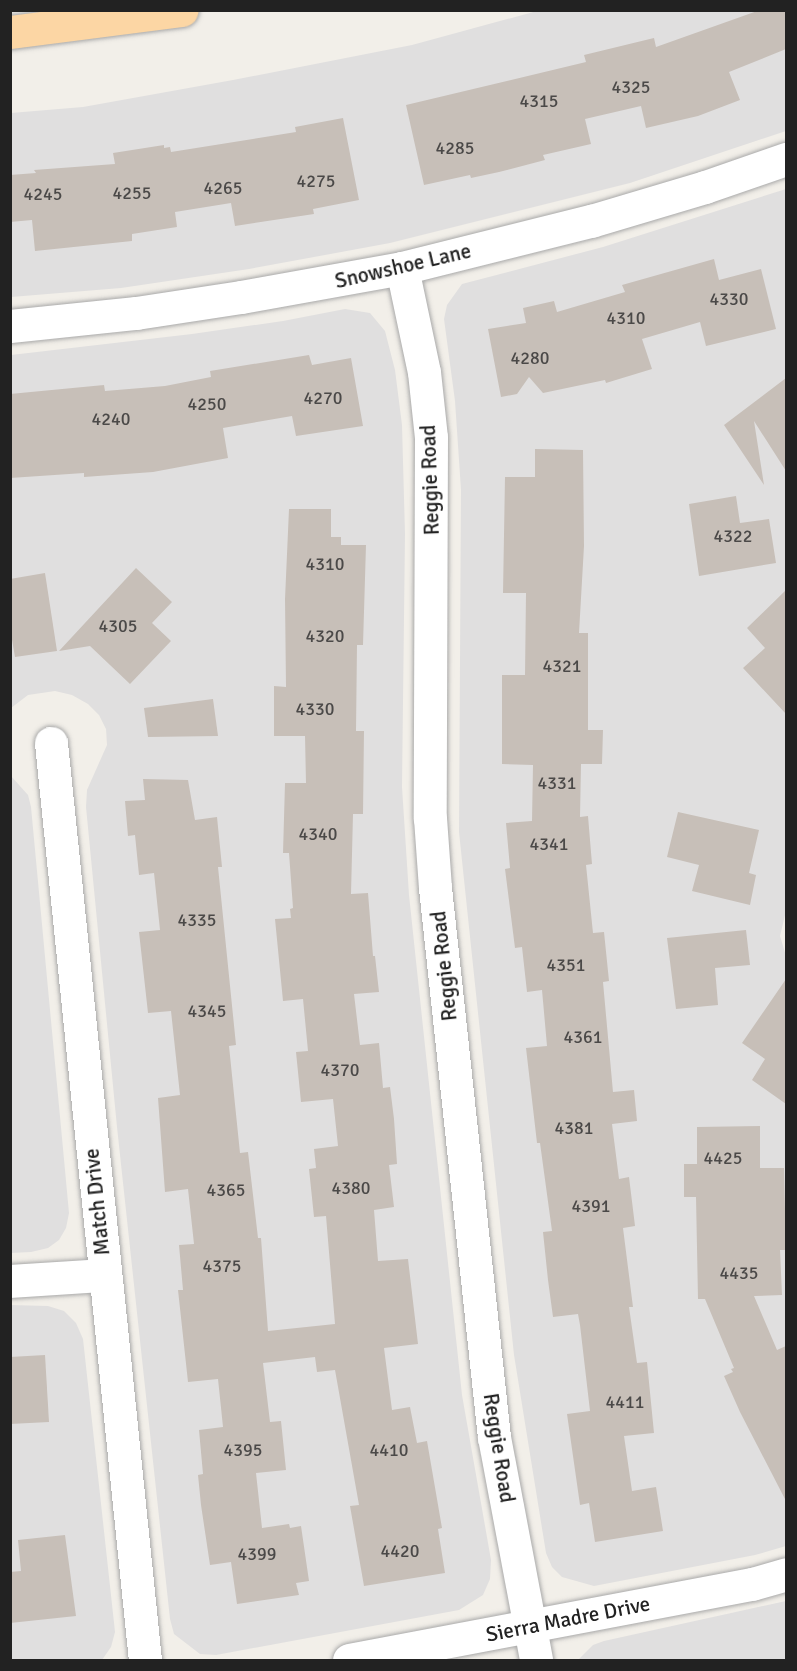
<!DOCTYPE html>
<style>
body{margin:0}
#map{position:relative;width:797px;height:1671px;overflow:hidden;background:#f2efe9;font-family:Signika,sans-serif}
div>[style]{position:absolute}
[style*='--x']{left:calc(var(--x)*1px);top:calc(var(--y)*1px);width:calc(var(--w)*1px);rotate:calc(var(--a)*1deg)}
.residential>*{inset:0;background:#e0dfdf}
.building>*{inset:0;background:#c7bfb8}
.roads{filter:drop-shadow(0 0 2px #a9a9a9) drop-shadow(0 0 2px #a9a9a9)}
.minor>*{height:33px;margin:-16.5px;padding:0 16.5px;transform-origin:16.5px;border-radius:16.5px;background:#fff}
.primary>*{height:33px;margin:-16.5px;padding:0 16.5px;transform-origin:16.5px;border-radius:16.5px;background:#fcd6a4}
span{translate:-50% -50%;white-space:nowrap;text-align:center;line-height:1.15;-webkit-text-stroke:5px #fff;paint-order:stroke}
.number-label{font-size:18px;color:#4b4948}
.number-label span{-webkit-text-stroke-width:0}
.street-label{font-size:21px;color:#222}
.frame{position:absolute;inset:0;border:12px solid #222;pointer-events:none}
</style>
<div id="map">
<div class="residential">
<i style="clip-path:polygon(537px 11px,786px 11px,786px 131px,630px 183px,390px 243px,249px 269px,121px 288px,11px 297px,11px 113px,83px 107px,233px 80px,412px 45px)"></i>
<i style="clip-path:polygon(786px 189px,786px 911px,780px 936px,786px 956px,786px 1546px,755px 1555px,594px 1586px,562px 1577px,552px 1567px,546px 1553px,514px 1355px,459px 832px,461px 490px,455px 401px,444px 319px,447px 305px,462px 284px,603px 247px)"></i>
<i style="clip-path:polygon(345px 309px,370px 313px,385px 331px,395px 370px,402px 425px,405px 534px,402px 787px,409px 895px,462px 1395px,491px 1560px,490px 1579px,483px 1595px,459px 1610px,216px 1655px,200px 1654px,174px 1634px,170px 1619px,117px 1127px,86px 807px,87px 790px,107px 745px,106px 729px,99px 715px,88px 704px,72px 695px,55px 691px,28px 695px,11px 708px,11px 355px,192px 334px,283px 321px)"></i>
<i style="clip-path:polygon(11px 776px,28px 795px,31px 807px,69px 1213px,66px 1228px,59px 1240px,48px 1248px,31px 1252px,10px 1253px)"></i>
<i style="clip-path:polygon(10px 1305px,48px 1306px,64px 1311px,76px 1323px,83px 1339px,115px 1632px,111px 1647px,102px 1660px,11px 1660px)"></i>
<i style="clip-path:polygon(786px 1601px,786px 1660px,578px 1660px,593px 1645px,604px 1641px)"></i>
</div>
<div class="building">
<i style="clip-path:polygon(760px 10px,786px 10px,786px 49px,729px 72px,740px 100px,698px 116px,646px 128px,641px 106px,585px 119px,591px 144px,543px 155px,545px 160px,499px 172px,471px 178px,470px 175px,424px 185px,406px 105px,586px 62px,584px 55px,654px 38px,656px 47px)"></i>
<i style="clip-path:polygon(343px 118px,359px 200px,313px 209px,314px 214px,235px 226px,231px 203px,175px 212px,177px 227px,132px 234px,132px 241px,35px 251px,32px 220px,10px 222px,10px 175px,36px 173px,34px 170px,115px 164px,113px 153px,164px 145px,164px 148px,170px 147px,171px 152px,296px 132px,295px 127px)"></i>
<i style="clip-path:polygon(714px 259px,719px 280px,761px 269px,776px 329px,706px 346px,700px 322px,642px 339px,652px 369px,606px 383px,605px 380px,543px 393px,529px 377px,517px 394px,501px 397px,488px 329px,526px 323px,523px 308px,554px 301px,557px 312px,625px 292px,622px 285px)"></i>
<i style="clip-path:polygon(309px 355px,312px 365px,351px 358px,363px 426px,296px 436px,292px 416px,223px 428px,228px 458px,153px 472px,84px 477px,84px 473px,10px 478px,10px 394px,104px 385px,105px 391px,165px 386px,211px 377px,210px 371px)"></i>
<i style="clip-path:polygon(786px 378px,786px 471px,754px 421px,764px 485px,724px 425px)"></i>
<i style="clip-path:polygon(535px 449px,583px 450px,584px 546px,579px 633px,588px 633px,588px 730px,603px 730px,602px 764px,581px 764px,580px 817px,588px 816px,592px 864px,586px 865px,593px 933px,604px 932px,609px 981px,603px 982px,613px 1092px,634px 1090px,637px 1121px,612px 1124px,619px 1179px,629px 1177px,635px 1226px,623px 1228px,633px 1307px,629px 1307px,637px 1363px,647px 1362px,654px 1433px,624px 1436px,632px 1491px,656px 1487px,663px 1531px,595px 1542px,589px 1503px,580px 1505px,567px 1414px,590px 1411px,580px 1325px,578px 1314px,553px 1317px,548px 1280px,543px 1232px,552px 1231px,540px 1143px,537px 1143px,526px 1048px,547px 1046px,542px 990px,527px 992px,522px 947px,515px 948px,505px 869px,510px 868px,506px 823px,532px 821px,533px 765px,502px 764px,502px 675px,525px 675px,526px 593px,503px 593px,505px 477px,535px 477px)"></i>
<i style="clip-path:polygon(736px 496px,740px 523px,769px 519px,776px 563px,699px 576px,689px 504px)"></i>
<i style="clip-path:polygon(289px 509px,331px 509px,331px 537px,341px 537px,341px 545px,366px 545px,363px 645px,357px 645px,356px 731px,364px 731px,363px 814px,353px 814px,351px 894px,368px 893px,373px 956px,375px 956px,379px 992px,354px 994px,360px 1045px,379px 1043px,383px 1088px,390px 1087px,394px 1119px,397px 1164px,389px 1165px,394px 1207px,374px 1210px,378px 1261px,408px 1259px,418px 1344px,384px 1348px,392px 1410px,410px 1407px,417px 1443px,427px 1441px,442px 1528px,438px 1529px,445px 1573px,364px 1586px,350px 1506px,359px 1505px,335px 1370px,317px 1372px,315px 1357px,263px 1363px,270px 1422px,281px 1421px,286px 1470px,256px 1473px,262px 1528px,289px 1524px,290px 1528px,301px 1526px,309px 1581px,296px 1583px,299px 1595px,237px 1604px,231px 1562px,210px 1565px,201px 1505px,198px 1475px,203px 1474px,199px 1430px,223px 1427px,218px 1379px,188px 1382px,178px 1290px,183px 1290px,179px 1245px,194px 1244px,188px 1189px,165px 1192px,158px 1098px,180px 1095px,171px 1011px,148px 1013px,139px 932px,160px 930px,154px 873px,139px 875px,135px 835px,128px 836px,125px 801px,145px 800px,143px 779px,188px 780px,195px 820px,217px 817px,222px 867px,218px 867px,236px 1045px,229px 1046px,240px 1153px,248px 1152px,258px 1238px,261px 1238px,268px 1331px,335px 1324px,326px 1216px,314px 1217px,309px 1169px,316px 1168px,314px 1149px,338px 1146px,333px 1099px,301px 1102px,296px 1052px,308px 1051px,303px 999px,283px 1001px,275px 919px,291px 918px,290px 909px,293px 908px,289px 853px,283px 853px,285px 783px,306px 783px,305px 736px,274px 736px,274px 686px,286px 687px,285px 599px)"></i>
<i style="clip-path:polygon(136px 568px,172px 602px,152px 623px,171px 641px,130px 684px,90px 646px,59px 651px)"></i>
<i style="clip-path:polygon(45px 573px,57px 651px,15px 657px,10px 628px,10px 579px)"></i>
<i style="clip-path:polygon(786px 590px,786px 714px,743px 668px,765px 648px,747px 628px)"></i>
<i style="clip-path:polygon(213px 699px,218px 736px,148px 737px,144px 708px)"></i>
<i style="clip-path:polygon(678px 812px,759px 830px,749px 873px,756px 875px,750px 905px,692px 891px,699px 865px,667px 857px)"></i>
<i style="clip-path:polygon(746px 930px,750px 965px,715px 968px,718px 1005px,676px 1009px,667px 938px)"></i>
<i style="clip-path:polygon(786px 979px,786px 1104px,752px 1080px,765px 1059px,742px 1043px)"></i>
<i style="clip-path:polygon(760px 1126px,760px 1168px,784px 1168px,786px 1250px,780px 1250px,782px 1295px,754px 1296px,777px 1350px,786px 1346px,786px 1501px,740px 1412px,724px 1376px,733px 1372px,731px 1369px,734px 1368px,705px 1299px,698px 1299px,696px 1197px,684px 1197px,684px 1164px,697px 1164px,697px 1127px)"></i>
<i style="clip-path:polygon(45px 1355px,49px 1422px,10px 1424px,10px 1357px)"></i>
<i style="clip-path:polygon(65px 1535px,76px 1616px,10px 1623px,10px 1572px,21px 1571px,18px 1540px)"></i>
</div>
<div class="roads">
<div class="minor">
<i style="--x:402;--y:268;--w:106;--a:78.1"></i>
<i style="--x:424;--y:372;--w:65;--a:83.9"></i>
<i style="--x:431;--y:437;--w:381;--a:90.2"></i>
<i style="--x:430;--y:818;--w:70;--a:85.9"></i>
<i style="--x:435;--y:888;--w:552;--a:83.87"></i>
<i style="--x:494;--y:1437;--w:227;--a:79.3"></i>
<i style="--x:10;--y:326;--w:127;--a:-5.9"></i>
<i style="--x:136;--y:313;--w:106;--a:-8.7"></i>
<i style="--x:241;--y:297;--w:164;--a:-10.2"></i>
<i style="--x:402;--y:268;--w:195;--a:-14"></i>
<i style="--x:591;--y:221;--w:119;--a:-16.6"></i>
<i style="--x:705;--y:187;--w:86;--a:-19.1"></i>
<i style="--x:51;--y:743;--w:922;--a:84.15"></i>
<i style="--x:10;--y:1281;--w:94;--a:-3.7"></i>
<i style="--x:349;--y:1660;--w:410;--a:-10.7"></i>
<i style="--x:752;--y:1584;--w:35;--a:-16"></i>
</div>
<div class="primary">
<i style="--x:10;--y:32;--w:173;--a:-7.3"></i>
</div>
</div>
<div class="number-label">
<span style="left:631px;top:87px">4325</span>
<span style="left:539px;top:101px">4315</span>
<span style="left:455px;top:148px">4285</span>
<span style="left:316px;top:181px">4275</span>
<span style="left:223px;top:188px">4265</span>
<span style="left:132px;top:193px">4255</span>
<span style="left:43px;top:194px">4245</span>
<span style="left:729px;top:299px">4330</span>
<span style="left:626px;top:318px">4310</span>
<span style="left:530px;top:358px">4280</span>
<span style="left:323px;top:398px">4270</span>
<span style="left:207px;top:404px">4250</span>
<span style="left:111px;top:419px">4240</span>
<span style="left:733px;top:536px">4322</span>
<span style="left:325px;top:564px">4310</span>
<span style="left:118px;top:626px">4305</span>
<span style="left:325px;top:636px">4320</span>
<span style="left:562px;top:666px">4321</span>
<span style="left:315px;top:709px">4330</span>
<span style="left:557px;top:783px">4331</span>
<span style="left:318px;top:834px">4340</span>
<span style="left:549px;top:844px">4341</span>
<span style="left:197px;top:920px">4335</span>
<span style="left:566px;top:965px">4351</span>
<span style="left:207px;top:1011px">4345</span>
<span style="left:583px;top:1037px">4361</span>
<span style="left:340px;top:1070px">4370</span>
<span style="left:574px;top:1128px">4381</span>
<span style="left:723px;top:1158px">4425</span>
<span style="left:351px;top:1188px">4380</span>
<span style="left:226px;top:1190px">4365</span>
<span style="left:591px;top:1206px">4391</span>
<span style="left:222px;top:1266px">4375</span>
<span style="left:739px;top:1273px">4435</span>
<span style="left:625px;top:1402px">4411</span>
<span style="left:243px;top:1450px">4395</span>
<span style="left:389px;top:1450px">4410</span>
<span style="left:400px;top:1551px">4420</span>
<span style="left:257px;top:1554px">4399</span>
</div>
<div class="street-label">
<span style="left:403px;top:266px;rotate:-13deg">Snowshoe Lane</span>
<span style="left:430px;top:480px;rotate:-92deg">Reggie Road</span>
<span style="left:444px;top:966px;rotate:-96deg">Reggie Road</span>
<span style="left:97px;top:1202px;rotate:-96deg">Match Drive</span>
<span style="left:499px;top:1448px;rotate:81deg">Reggie Road</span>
<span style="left:568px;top:1619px;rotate:-11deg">Sierra Madre Drive</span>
</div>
<div class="frame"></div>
</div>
